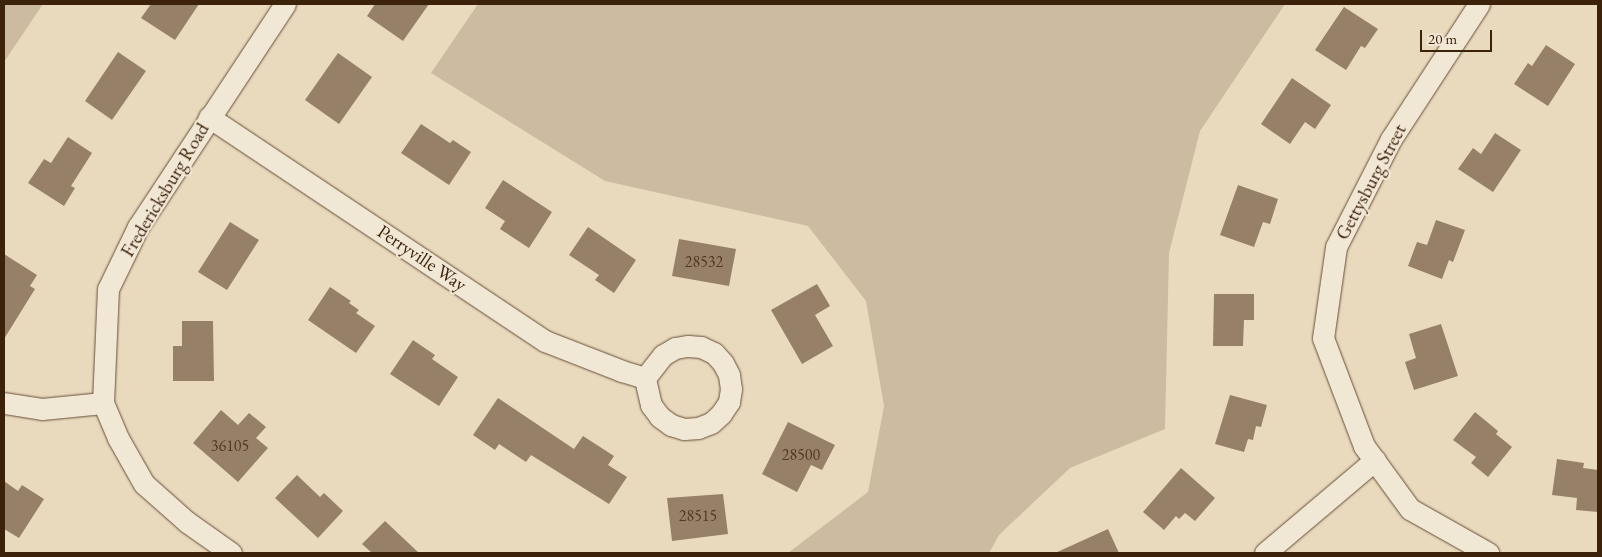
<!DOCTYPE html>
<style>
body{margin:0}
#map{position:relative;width:1602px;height:557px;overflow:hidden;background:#e9dabe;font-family:"EB Garamond",serif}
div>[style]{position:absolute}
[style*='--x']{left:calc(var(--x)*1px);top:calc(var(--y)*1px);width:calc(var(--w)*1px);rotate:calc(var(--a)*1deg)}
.green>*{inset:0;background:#ccbba0}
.building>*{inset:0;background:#968168}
.roads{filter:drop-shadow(0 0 1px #674f38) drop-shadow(0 0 1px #674f38)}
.street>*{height:21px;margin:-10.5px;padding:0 10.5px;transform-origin:10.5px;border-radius:10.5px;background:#f1e7d5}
span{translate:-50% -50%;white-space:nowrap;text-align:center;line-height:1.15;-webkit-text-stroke:4.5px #f1e7d5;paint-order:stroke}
.number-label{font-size:16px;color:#523922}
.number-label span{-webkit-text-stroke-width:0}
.street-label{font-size:19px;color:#3c210b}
.frame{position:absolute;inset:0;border:5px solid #3c210b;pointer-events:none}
.scale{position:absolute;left:1420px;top:30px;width:72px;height:22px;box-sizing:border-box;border:2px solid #3c210b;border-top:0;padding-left:6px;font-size:15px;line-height:18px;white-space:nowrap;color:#3c210b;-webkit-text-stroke:4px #f1e7d5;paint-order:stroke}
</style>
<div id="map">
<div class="green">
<i style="clip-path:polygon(4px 4px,43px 4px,4px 62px)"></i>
<i style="clip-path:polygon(478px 4px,1285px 4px,1200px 131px,1169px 253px,1165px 429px,1070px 468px,999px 535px,989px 553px,788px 553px,868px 492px,884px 406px,866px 301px,808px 226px,605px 181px,431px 73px)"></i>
</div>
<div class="building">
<i style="clip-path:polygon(151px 4px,199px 4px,175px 40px,141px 18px)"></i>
<i style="clip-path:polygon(375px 4px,429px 4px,403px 41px,367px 16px)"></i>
<i style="clip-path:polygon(1344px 7px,1378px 29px,1365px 48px,1361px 46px,1346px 70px,1315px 50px)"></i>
<i style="clip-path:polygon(1546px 45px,1575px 64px,1548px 106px,1514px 84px,1528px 63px,1532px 66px)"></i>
<i style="clip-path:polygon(118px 52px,146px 71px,112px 120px,85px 101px)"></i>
<i style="clip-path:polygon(338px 53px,372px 77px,339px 124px,305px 100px)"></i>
<i style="clip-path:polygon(1292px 78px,1331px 105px,1315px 129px,1305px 122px,1290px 144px,1261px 124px)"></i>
<i style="clip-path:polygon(421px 124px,450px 143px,453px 140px,471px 152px,449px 185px,401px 153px)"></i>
<i style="clip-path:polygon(1495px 133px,1521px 150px,1493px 192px,1458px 169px,1473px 148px,1481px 154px)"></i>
<i style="clip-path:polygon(68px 137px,92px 153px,71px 186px,75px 188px,64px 206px,28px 183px,44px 159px,51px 163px)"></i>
<i style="clip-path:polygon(503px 180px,552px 212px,529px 248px,500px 229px,505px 221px,485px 208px)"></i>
<i style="clip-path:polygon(1238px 185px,1278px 199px,1270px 224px,1263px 222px,1254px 247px,1220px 235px)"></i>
<i style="clip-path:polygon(1436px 220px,1465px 230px,1453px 262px,1449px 260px,1442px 279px,1408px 266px,1417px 242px,1427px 245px)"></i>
<i style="clip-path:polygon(230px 222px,259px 240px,227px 290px,198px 272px)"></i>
<i style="clip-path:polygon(588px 227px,636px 260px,614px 293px,595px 280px,599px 275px,569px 255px)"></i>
<i style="clip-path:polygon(679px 239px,736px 249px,729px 286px,672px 276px)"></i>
<i style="clip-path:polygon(4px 254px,37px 275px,30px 286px,35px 289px,4px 339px)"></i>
<i style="clip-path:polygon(817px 284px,830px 306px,815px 315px,833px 346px,802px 364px,771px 310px)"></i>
<i style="clip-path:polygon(330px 287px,351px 301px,349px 303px,359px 310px,356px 313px,375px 326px,356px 353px,308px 320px)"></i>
<i style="clip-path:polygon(1214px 294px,1254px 294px,1254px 320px,1244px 320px,1243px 346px,1213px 346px)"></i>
<i style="clip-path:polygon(182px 321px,213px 321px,214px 381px,173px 381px,173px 346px,182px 346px)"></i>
<i style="clip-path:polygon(1441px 324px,1458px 376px,1414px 390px,1405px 362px,1416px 358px,1409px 334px)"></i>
<i style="clip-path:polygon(413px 340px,435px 355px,432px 359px,458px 377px,439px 406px,390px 374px)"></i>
<i style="clip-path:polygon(1230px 395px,1267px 405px,1261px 427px,1256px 426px,1253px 440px,1248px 439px,1244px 452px,1215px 444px)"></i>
<i style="clip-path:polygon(498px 398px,574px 449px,583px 436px,614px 456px,608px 465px,627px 477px,609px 504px,531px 455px,526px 462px,499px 444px,495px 450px,473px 435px)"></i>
<i style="clip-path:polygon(221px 410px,238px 425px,249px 413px,266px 427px,256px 438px,268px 448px,238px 482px,193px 443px)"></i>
<i style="clip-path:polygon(1475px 412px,1498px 431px,1496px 434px,1512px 447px,1488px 477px,1471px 463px,1476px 457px,1453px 440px)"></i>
<i style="clip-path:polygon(788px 422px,835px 445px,822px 470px,811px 465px,797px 492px,762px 474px)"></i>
<i style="clip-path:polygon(1557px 459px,1584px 463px,1583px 468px,1598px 470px,1598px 512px,1576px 510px,1577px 498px,1552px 495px)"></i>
<i style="clip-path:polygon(1181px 468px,1215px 498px,1195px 521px,1185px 513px,1179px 519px,1176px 516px,1164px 530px,1143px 512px)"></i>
<i style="clip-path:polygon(297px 475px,320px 497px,324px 493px,343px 511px,318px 538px,275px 498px)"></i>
<i style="clip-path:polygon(4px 481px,18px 491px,22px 485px,44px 499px,19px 538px,4px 529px)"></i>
<i style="clip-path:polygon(723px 494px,728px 534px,672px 541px,667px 498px)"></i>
<i style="clip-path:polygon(385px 521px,419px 553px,372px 553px,362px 544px)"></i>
<i style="clip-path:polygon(1108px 529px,1119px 553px,1055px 553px)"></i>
</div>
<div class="roads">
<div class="street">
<i style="--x:1479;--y:4;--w:161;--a:123.1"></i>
<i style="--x:1391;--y:139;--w:121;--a:117"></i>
<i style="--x:1336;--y:247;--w:92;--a:98.1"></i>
<i style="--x:1323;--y:338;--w:116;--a:69.2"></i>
<i style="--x:1364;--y:446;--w:78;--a:53.9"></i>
<i style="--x:1410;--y:509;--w:90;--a:29.4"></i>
<i style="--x:209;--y:117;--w:404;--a:33.7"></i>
<i style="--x:545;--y:341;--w:83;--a:21.3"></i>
<i style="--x:622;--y:371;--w:24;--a:17"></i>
<i style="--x:688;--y:346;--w:13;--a:4"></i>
<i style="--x:701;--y:347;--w:14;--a:25"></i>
<i style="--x:714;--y:353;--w:13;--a:48"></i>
<i style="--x:723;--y:363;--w:13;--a:63"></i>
<i style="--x:729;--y:375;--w:14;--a:82"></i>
<i style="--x:731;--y:389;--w:13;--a:99"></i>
<i style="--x:729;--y:402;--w:14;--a:124"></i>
<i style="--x:721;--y:414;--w:13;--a:138"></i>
<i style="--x:711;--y:423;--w:14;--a:159"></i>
<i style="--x:698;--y:428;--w:14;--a:176"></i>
<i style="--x:684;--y:429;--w:14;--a:-163"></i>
<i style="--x:671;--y:425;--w:14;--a:-144"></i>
<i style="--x:660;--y:417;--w:15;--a:-127"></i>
<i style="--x:651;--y:405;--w:28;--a:-103"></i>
<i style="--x:645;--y:378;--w:29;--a:-52"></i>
<i style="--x:663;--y:355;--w:14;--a:-30"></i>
<i style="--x:675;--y:348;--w:13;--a:-9"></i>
<i style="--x:4;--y:403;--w:38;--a:9"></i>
<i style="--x:42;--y:409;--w:61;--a:-5.6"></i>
<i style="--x:231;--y:553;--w:54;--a:-144.8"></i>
<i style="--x:187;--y:522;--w:57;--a:-138.5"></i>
<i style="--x:144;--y:484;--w:53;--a:-119.5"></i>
<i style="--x:118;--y:438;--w:38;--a:-113"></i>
<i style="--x:103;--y:403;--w:114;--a:-87.5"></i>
<i style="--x:108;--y:289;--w:69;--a:-64.2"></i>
<i style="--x:138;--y:227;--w:267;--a:-56.6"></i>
<i style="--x:1265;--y:553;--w:144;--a:-40.2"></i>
</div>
</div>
<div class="number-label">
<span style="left:704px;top:262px">28532</span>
<span style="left:230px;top:446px">36105</span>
<span style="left:801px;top:455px">28500</span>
<span style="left:698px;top:516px">28515</span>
</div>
<div class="street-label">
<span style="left:1371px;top:182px;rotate:-62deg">Gettysburg Street</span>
<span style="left:165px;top:190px;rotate:-59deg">Fredericksburg Road</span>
<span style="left:422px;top:258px;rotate:34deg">Perryville Way</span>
</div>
<div class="frame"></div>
<div class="scale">20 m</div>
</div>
